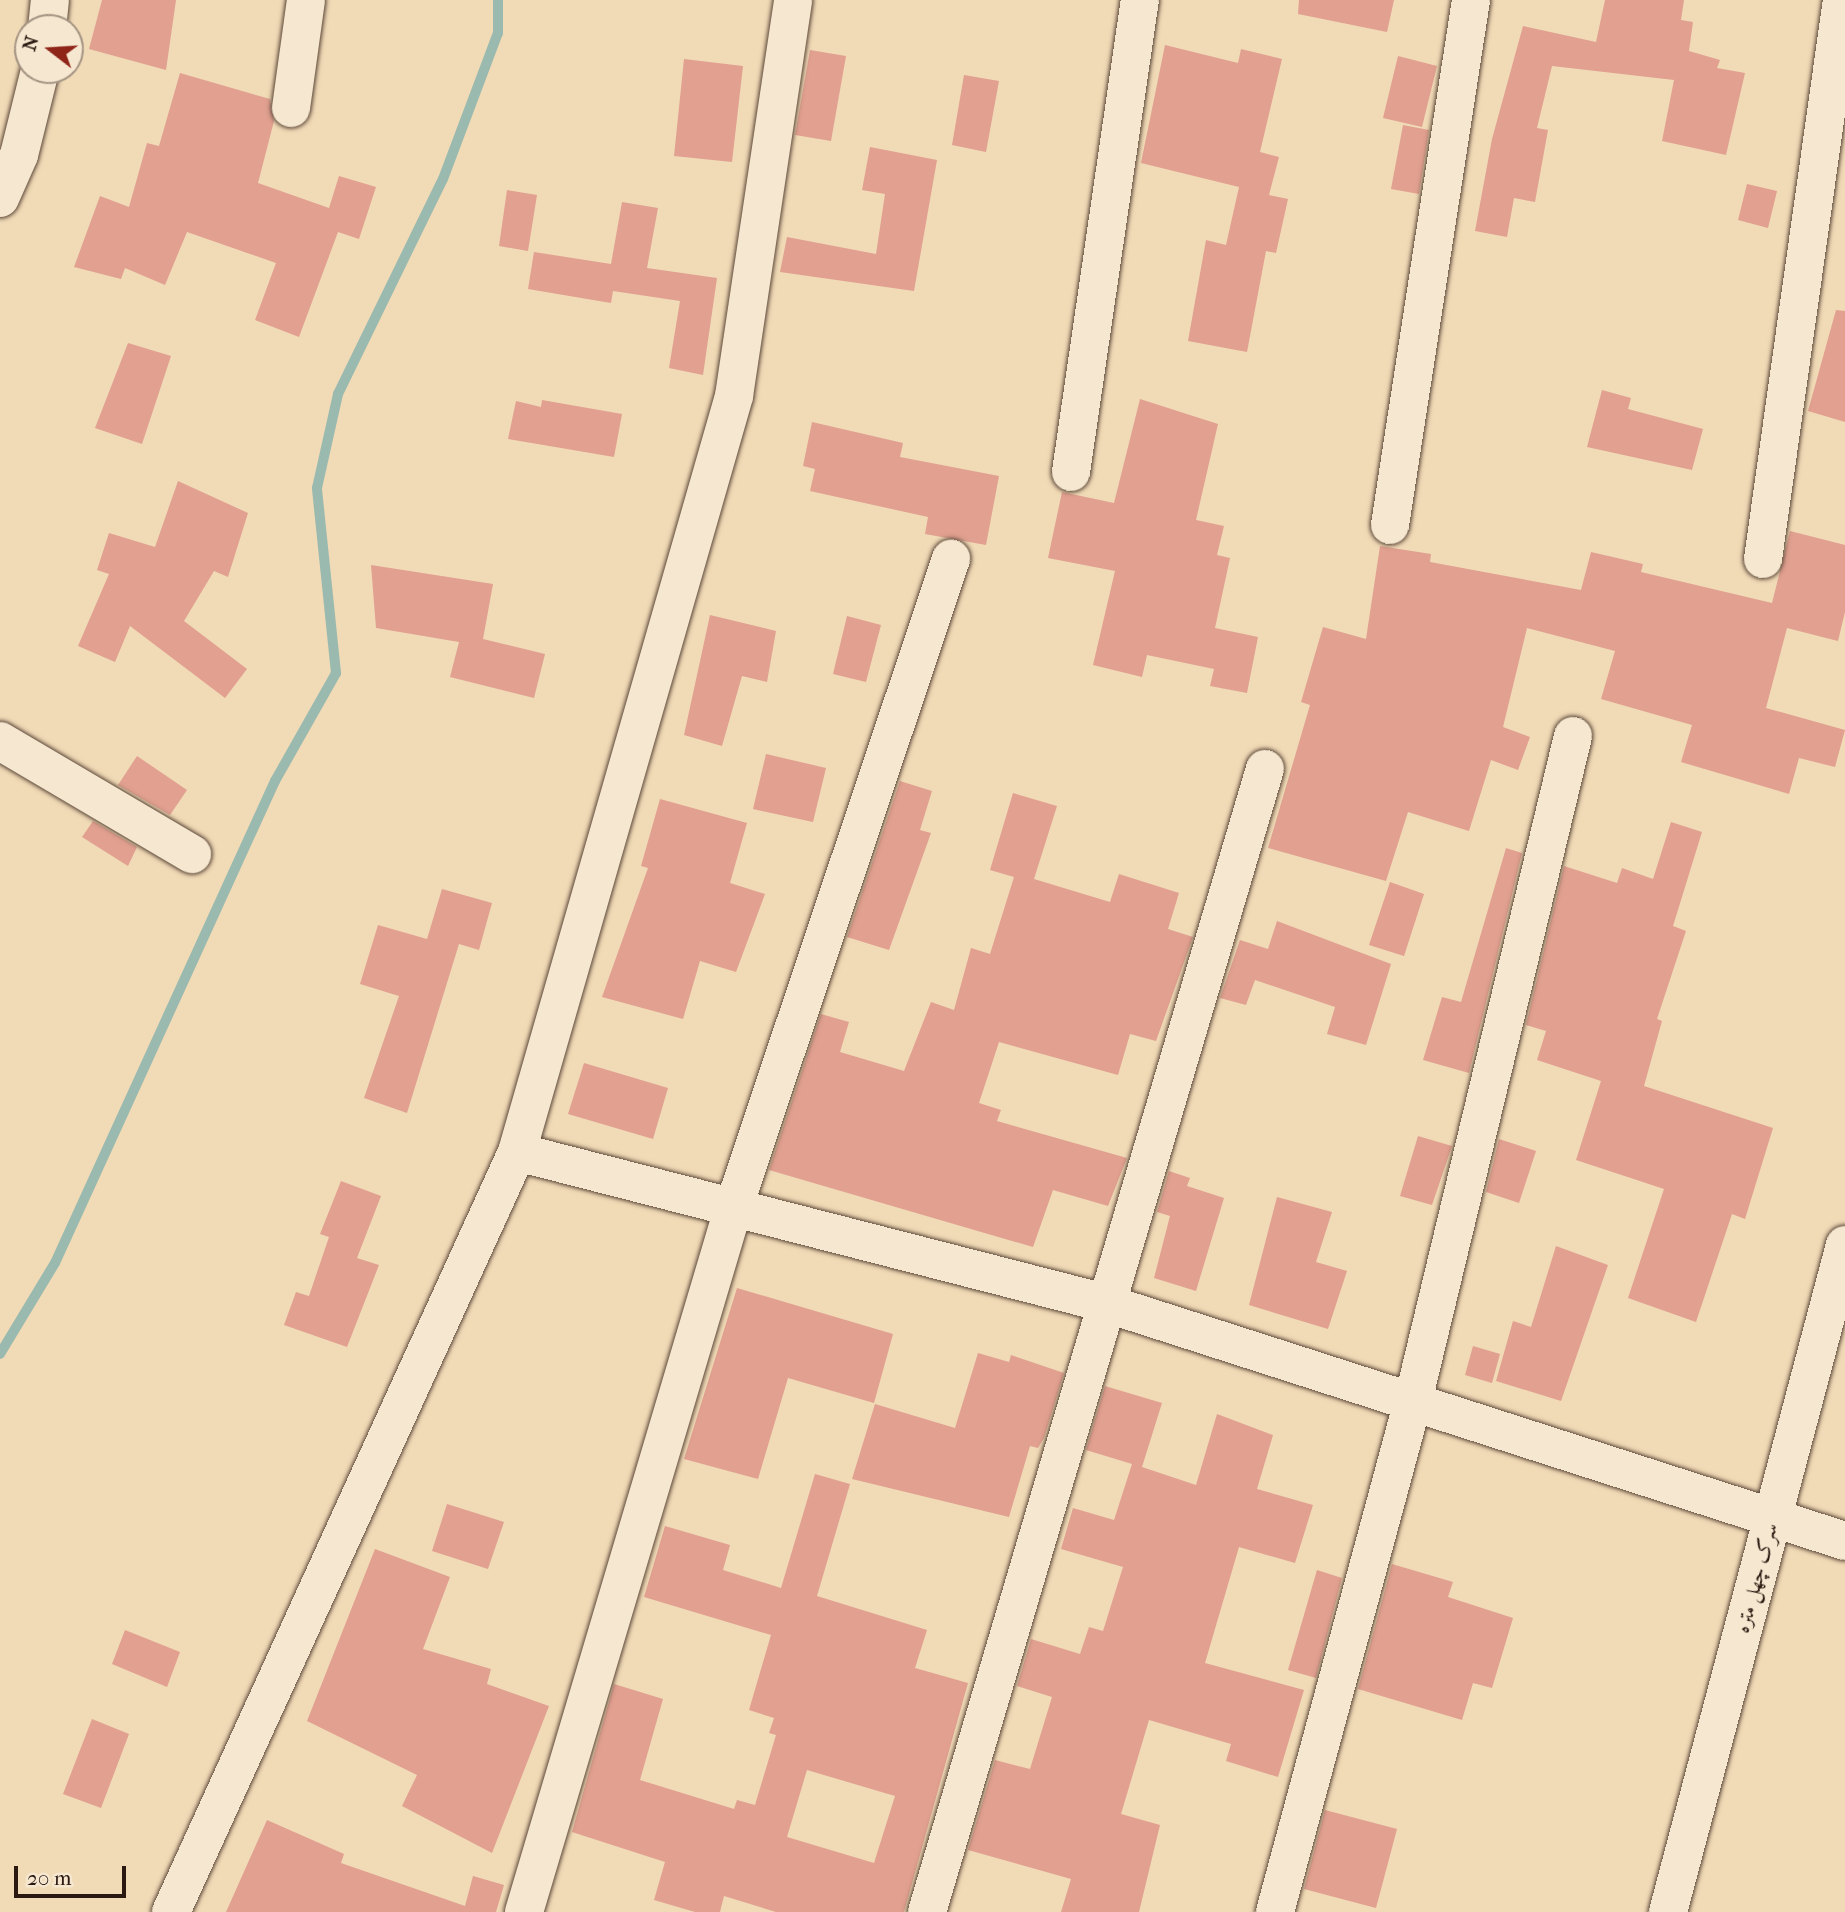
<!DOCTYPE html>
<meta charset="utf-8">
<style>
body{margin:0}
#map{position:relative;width:1845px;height:1912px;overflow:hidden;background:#f1dab6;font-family:"IM FELL French Canon",Amiri,serif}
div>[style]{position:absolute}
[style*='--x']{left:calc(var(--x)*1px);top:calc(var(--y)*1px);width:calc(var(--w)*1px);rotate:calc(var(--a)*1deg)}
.stream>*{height:10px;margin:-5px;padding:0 5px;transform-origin:5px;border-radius:5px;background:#9bbaaf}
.building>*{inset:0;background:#e1a090}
.roads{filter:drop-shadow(0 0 2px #5c483a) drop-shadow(0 0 2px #5c483a)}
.minor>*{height:38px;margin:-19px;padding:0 19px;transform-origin:19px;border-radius:19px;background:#f6e7d0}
span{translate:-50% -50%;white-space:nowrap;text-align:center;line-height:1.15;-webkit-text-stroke:7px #f6e7d0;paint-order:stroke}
.street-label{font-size:21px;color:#2b1810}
.north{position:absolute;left:14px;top:14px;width:70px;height:70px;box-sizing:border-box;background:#f6e7d0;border:2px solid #a59483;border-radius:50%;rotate:287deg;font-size:19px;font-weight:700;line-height:28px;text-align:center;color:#2b1810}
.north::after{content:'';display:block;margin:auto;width:24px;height:32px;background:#8f2418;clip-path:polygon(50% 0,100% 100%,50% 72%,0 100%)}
.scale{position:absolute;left:14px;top:1866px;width:112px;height:32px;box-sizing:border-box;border:4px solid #2b1810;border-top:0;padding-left:9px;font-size:21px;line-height:24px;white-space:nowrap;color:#2b1810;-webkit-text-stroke:5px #f6e7d0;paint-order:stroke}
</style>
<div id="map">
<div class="stream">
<i style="--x:0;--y:1354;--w:106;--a:-58.9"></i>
<i style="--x:55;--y:1263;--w:530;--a:-65.47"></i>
<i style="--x:275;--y:781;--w:124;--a:-60.5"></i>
<i style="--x:336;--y:673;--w:186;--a:-95.9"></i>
<i style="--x:317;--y:488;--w:96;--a:-77.4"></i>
<i style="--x:338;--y:394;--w:239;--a:-64"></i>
<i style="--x:443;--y:179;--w:156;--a:-69.4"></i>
<i style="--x:498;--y:33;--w:33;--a:-90"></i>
</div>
<div class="building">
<i style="clip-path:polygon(102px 0,176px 0,166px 70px,89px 49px)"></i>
<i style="clip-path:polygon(1299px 0,1394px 0,1387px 32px,1298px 14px)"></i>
<i style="clip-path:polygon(1605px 0,1684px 0,1681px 20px,1693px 22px,1689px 51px,1720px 60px,1717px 68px,1745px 73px,1726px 155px,1662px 141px,1674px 80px,1552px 66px,1537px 128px,1548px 130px,1535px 202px,1514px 198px,1507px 237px,1475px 231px,1492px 139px,1523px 26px,1596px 42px)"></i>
<i style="clip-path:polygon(1165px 45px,1238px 63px,1241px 49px,1282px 59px,1260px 152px,1279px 157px,1269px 195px,1288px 199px,1276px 253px,1266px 251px,1247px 352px,1188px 341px,1206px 240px,1226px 245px,1239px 187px,1141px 163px)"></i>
<i style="clip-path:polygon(810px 50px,846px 56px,831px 141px,795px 135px)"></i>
<i style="clip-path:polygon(1398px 56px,1437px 66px,1422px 127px,1383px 118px)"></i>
<i style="clip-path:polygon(684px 59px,743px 66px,732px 162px,674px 156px)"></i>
<i style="clip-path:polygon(180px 73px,270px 99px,274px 121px,258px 183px,329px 208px,339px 176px,376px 187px,359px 239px,338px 232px,299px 337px,255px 320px,276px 263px,187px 232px,165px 285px,125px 268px,121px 279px,74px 267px,100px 196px,129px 207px,147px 143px,159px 146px)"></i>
<i style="clip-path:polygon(964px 75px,999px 81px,986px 152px,952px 145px)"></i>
<i style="clip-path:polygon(1403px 125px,1429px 130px,1419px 194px,1391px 189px)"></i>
<i style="clip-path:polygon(870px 147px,937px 160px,914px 291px,780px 272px,787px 237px,876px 254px,885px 194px,862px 190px)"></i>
<i style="clip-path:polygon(1747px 184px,1777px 191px,1768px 228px,1738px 220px)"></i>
<i style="clip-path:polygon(507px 190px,537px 195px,528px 251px,499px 246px)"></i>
<i style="clip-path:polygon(622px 202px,658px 208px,647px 268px,717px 278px,703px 375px,669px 368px,680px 301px,613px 291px,611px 303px,528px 289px,534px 252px,611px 264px)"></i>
<i style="clip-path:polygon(1836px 310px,1845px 311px,1845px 422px,1808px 411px)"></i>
<i style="clip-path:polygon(128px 343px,171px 356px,142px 444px,95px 428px)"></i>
<i style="clip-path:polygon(1602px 390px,1631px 398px,1628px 409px,1703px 429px,1692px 470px,1587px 447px)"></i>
<i style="clip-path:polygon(1140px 399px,1218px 424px,1196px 520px,1224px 526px,1217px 555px,1230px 558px,1215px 628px,1258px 637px,1247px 693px,1210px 686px,1214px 669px,1147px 655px,1142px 677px,1093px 665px,1115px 571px,1048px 558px,1062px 492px,1114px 503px)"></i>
<i style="clip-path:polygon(542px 400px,622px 414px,614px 457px,508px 439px,516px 401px,541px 407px)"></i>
<i style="clip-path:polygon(812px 422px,903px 443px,900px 457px,999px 476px,986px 545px,925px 534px,928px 517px,810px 491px,815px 469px,803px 466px)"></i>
<i style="clip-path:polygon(178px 481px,248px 513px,228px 577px,214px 571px,184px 621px,247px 669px,225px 698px,130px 626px,115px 662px,78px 646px,109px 574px,97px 570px,109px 533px,155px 547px)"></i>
<i style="clip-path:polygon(1790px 531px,1845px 545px,1845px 612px,1838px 641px,1787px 628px,1766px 708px,1845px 730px,1835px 767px,1799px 758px,1789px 794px,1681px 762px,1692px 725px,1601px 699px,1615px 651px,1527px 628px,1503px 727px,1530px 737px,1518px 770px,1491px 760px,1469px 831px,1408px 812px,1386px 881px,1268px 848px,1310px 705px,1301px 702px,1323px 627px,1366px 639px,1380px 546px,1431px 554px,1430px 562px,1581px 590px,1591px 552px,1643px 564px,1641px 572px,1772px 603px)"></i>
<i style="clip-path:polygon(371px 565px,493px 584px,483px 639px,545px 654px,534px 698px,450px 677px,459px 642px,376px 628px)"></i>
<i style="clip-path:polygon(710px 615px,776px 631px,767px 682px,742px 676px,722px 746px,684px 735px)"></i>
<i style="clip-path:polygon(847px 616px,881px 625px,866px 682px,833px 674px)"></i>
<i style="clip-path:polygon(766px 754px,826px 768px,813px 822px,753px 809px)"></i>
<i style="clip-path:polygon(137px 756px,187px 790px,170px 815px,118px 785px)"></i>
<i style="clip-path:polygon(900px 781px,932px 791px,920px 830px,931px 833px,889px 950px,847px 937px)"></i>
<i style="clip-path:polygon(1013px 793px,1057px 806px,1034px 879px,1110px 902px,1119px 874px,1179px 893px,1168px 929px,1193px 937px,1156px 1041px,1130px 1034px,1118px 1075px,999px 1042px,979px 1103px,1001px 1110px,997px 1121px,1127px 1158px,1108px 1206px,1053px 1190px,1033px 1247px,769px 1170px,821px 1014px,849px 1022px,840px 1052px,904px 1071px,931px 1002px,954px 1010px,971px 948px,990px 954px,1014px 877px,990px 870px)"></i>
<i style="clip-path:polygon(660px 799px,747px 823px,730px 883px,765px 894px,736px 972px,700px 961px,683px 1019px,602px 997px,648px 868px,641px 866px)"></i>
<i style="clip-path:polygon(93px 821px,137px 847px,128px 866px,82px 837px)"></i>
<i style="clip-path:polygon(1671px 822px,1702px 832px,1673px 926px,1686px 931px,1657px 1019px,1662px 1021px,1644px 1086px,1773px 1128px,1745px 1219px,1732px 1214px,1696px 1322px,1628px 1298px,1664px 1189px,1576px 1160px,1601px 1081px,1537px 1060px,1546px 1031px,1526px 1025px,1564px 866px,1617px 883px,1622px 868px,1653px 879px)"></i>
<i style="clip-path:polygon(1506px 848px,1522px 853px,1469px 1073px,1423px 1060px,1442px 997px,1461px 1002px)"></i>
<i style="clip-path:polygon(1390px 882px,1424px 894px,1404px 956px,1369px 945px)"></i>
<i style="clip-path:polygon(442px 889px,492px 903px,479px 950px,459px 944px,407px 1113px,364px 1098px,399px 996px,360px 984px,378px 925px,427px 939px)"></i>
<i style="clip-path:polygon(1277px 921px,1391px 964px,1366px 1045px,1327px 1034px,1335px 1007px,1255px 980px,1246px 1005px,1220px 998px,1240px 940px,1268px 949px)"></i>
<i style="clip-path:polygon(584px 1063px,668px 1088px,653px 1139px,568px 1114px)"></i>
<i style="clip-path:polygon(1418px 1136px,1452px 1146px,1432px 1205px,1400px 1196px)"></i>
<i style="clip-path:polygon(1499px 1139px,1536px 1151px,1519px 1203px,1486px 1192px)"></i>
<i style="clip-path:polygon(1169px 1171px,1190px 1178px,1187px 1186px,1224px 1198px,1196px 1291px,1154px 1278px,1170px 1216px,1157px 1212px)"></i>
<i style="clip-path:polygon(341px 1181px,381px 1196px,357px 1258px,379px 1265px,347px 1347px,284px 1325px,296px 1292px,309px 1296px,329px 1237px,320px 1234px)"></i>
<i style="clip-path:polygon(1277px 1197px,1332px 1212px,1316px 1262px,1347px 1271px,1328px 1329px,1249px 1305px)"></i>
<i style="clip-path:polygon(1556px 1246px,1608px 1265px,1561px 1401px,1496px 1381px,1513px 1321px,1531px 1327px)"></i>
<i style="clip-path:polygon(737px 1288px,893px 1334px,874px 1403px,788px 1378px,758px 1479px,684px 1459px)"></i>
<i style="clip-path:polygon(1473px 1346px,1500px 1354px,1492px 1383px,1465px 1375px)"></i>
<i style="clip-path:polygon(978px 1353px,1009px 1362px,1011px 1355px,1064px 1373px,1044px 1438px,1038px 1448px,1030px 1446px,1009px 1517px,852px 1479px,875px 1404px,955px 1428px)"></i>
<i style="clip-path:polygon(1105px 1386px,1162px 1403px,1142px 1467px,1196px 1485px,1217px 1414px,1273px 1435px,1257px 1489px,1313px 1505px,1295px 1563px,1239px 1547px,1205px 1663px,1304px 1690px,1278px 1777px,1226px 1761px,1231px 1744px,1149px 1720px,1121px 1814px,1160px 1825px,1139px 1912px,1061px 1912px,1071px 1879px,968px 1850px,995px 1760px,1030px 1769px,1052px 1697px,1017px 1686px,1031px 1639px,1080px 1654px,1089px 1627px,1103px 1631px,1123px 1567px,1061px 1549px,1073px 1508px,1114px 1520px,1132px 1464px,1086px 1450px)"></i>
<i style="clip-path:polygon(evenodd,815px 1474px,850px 1484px,817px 1596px,927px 1630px,915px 1668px,968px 1683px,904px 1912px,776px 1912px,724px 1896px,720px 1912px,695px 1912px,654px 1900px,665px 1862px,572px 1832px,614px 1684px,663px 1699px,640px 1780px,734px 1809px,737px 1800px,755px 1805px,776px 1735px,769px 1733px,774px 1718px,749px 1710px,771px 1635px,644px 1597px,665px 1526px,730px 1545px,723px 1570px,781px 1588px,815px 1474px,807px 1770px,895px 1796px,874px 1863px,787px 1837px,807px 1770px)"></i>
<i style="clip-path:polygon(447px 1504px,504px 1522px,488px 1569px,432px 1551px)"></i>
<i style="clip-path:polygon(375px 1549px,450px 1577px,423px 1649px,491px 1669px,487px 1684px,549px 1706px,492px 1853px,402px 1806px,417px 1775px,307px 1721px)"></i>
<i style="clip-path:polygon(1392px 1564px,1453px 1582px,1448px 1597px,1513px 1618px,1492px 1688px,1473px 1683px,1462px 1720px,1358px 1689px)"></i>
<i style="clip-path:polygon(1317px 1570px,1342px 1578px,1316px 1678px,1288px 1670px)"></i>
<i style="clip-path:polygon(125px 1630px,180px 1652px,167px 1687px,112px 1664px)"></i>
<i style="clip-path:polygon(92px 1719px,129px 1734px,101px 1808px,63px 1794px)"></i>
<i style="clip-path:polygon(1325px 1810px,1397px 1829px,1376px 1908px,1304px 1889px)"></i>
<i style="clip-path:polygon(267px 1820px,344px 1854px,341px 1863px,465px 1906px,473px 1876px,504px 1885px,496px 1912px,226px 1912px)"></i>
</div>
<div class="roads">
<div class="minor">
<i style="--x:47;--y:28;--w:28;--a:-84"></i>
<i style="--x:291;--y:108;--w:109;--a:-82.1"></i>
<i style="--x:0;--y:198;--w:47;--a:-66.2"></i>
<i style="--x:19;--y:155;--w:88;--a:-76.1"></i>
<i style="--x:1071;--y:472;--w:477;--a:-81.7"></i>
<i style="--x:1390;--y:525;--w:531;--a:-81.23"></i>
<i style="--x:1763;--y:559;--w:565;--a:-81.96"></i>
<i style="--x:0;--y:741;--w:223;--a:30.5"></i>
<i style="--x:517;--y:1152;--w:607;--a:14.4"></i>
<i style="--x:1105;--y:1303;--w:777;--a:17.83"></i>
<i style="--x:171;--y:1912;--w:835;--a:-65.52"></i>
<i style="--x:517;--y:1152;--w:787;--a:-73.98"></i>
<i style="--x:734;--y:396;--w:400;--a:-81.5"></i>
<i style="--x:524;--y:1912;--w:733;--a:-73.44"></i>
<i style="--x:733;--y:1209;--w:686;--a:-71.46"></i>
<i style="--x:927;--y:1912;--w:1192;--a:-73.53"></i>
<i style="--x:1275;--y:1912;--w:529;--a:-74.89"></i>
<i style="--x:1413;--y:1401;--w:684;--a:-76.47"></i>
<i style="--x:1668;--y:1912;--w:690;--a:-75.14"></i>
</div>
</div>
<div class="street-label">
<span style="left:1756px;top:1578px;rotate:-75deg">سرک چهل متره</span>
</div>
<div class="north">N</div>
<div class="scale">20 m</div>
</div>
